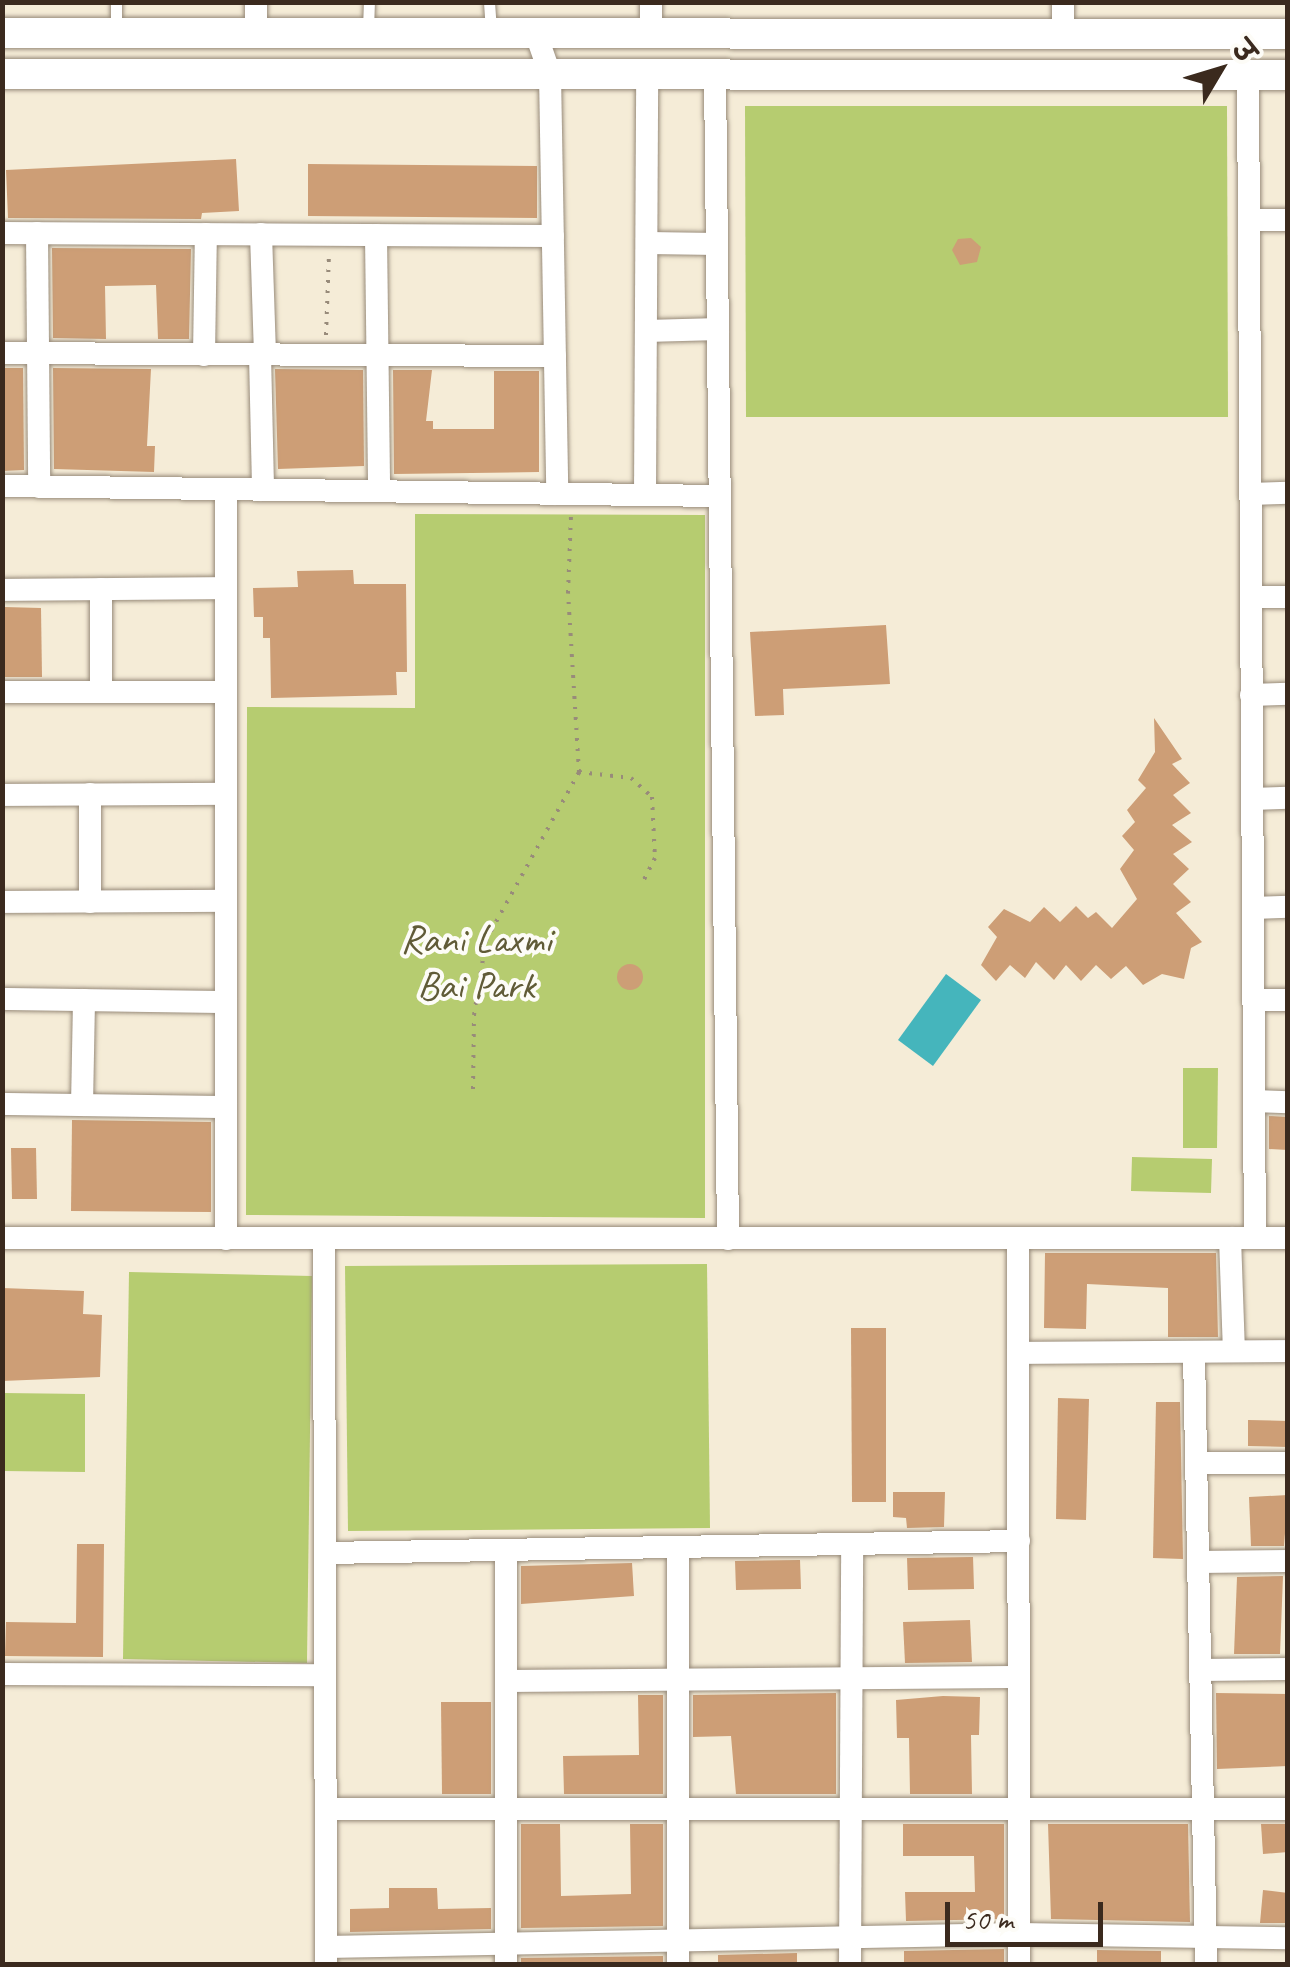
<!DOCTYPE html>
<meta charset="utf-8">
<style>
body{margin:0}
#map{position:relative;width:1290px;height:1967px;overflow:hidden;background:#f5ecd7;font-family:Caveat,"Playpen Sans Deva",sans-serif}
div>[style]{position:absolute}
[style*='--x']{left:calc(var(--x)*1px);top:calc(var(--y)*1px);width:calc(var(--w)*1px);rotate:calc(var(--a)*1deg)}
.green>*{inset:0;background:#b6cc70}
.water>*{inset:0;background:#45b5bc}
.building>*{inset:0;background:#cd9e76}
.round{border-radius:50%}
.path>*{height:4px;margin-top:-2px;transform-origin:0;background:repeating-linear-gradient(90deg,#988b7a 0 2.5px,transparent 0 10.5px)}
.roads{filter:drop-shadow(0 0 2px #988b7a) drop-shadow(0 0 2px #988b7a)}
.service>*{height:11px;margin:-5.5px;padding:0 5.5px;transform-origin:5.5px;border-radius:5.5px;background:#fff}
.minor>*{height:22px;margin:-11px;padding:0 11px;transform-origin:11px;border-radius:11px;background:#fff}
.tertiary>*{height:30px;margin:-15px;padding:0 15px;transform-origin:15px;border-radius:15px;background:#fff}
span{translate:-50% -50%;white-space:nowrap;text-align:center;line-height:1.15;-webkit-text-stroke:8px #fdfcf7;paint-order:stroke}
.park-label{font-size:40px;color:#605b37}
.frame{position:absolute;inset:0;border:5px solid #3b2a1e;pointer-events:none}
.north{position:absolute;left:1170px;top:20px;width:100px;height:100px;-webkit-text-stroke:8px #fdfcf7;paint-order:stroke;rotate:52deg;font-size:28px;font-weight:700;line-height:40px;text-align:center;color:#3b2a1e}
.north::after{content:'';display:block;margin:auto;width:35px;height:45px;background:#3b2a1e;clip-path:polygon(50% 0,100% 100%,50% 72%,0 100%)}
.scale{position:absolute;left:945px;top:1902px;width:158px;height:45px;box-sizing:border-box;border:5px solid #3b2a1e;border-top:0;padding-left:12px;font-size:30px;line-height:35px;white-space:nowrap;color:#3b2a1e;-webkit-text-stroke:8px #fdfcf7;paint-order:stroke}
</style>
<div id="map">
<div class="green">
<i style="clip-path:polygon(745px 106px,1227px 106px,1228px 417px,746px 417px)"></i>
<i style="clip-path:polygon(415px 514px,705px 515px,705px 1218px,246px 1215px,247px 707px,415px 708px)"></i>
<i style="clip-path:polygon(1183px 1068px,1218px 1068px,1217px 1148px,1183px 1148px)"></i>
<i style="clip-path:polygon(1132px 1157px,1212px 1159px,1211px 1193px,1131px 1191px)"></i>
<i style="clip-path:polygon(707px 1264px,710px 1528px,348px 1531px,345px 1266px)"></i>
<i style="clip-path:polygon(129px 1272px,312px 1276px,307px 1663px,123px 1659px)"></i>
<i style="clip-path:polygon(3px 1393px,85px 1394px,85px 1472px,3px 1471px)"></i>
</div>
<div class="water">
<i style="clip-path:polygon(946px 974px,981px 1000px,933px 1066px,898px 1040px)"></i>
</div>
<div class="building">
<i style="clip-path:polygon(236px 159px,239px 211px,202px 213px,201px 219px,8px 218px,6px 170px)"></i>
<i style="clip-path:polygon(308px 164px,537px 166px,537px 218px,308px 216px)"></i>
<i style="clip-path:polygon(971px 238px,981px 247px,977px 262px,960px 265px,952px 250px,958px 239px)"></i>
<i style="clip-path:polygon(52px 248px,191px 249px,189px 339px,158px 339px,156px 285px,105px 286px,106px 339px,53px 338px)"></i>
<i style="clip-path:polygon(2px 368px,23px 368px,24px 470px,2px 471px)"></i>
<i style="clip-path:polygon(53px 368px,151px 369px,147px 446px,155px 446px,154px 472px,54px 469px)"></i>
<i style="clip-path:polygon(275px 369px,363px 370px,364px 466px,278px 469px)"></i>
<i style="clip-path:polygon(393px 370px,432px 370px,426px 421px,433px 421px,433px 429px,494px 429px,494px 371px,539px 371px,539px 472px,394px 474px)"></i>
<i style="clip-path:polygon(353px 570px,354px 584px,406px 584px,407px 672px,396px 672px,397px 695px,271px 698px,270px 638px,263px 638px,263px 617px,254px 617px,253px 588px,298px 587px,297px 571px)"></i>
<i style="clip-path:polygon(4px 607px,41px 608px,42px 677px,2px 677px)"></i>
<i style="clip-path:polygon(886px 625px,890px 684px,783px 689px,784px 715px,755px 716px,750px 632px)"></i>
<i style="clip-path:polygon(1154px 718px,1182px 759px,1172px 764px,1190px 783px,1173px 795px,1191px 813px,1172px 825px,1192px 842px,1173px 854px,1189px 869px,1173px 884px,1191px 902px,1176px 913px,1202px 942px,1191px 948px,1184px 979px,1162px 974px,1143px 985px,1126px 966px,1111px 979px,1096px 965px,1081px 981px,1066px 965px,1054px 980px,1036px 962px,1025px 978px,1010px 965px,996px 981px,981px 965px,997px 937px,988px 927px,1004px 909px,1030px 922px,1044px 907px,1060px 922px,1076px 906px,1088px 918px,1096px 912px,1112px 928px,1137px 899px,1120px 869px,1134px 850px,1122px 836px,1135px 822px,1127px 810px,1146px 788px,1138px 780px,1155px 752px)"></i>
<i class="round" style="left:617px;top:964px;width:26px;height:26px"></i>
<i style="clip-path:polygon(1269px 1116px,1288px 1117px,1288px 1150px,1269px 1149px)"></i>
<i style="clip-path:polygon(72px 1120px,211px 1122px,211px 1212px,71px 1211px)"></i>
<i style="clip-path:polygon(11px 1148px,36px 1148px,37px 1199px,12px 1199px)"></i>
<i style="clip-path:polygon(1045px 1253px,1216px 1253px,1218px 1337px,1168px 1337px,1168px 1288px,1087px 1284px,1086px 1329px,1044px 1328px)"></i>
<i style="clip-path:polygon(2px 1288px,84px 1291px,83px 1314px,102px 1315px,100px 1377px,2px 1381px)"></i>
<i style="clip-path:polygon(851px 1328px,886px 1328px,886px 1502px,852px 1502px)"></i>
<i style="clip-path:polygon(1058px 1398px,1089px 1399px,1086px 1520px,1056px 1519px)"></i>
<i style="clip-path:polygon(1156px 1402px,1180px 1402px,1183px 1559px,1153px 1558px)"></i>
<i style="clip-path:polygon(1248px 1420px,1288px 1421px,1288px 1447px,1248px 1446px)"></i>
<i style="clip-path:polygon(893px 1492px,945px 1492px,944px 1527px,907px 1528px,906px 1518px,893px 1517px)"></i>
<i style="clip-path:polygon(1288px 1495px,1284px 1546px,1251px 1546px,1249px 1497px)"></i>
<i style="clip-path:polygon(77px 1544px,104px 1544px,103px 1657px,5px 1656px,6px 1622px,76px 1623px)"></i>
<i style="clip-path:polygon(973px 1557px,974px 1589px,908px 1590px,907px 1558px)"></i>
<i style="clip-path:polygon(800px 1560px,801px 1589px,736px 1590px,735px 1561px)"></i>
<i style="clip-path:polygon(632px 1563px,634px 1596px,521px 1604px,521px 1566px)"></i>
<i style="clip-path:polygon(1283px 1576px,1280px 1654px,1234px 1654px,1237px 1577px)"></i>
<i style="clip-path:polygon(970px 1620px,972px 1662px,905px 1663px,903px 1622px)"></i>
<i style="clip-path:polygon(836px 1693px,836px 1794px,736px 1794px,731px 1736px,693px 1737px,693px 1695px)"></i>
<i style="clip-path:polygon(1216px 1693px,1288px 1694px,1288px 1766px,1217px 1769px)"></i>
<i style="clip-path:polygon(638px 1695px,663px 1695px,663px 1794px,564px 1794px,563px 1756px,639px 1755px)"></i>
<i style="clip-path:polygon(943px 1696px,980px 1697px,979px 1735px,971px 1735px,972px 1794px,910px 1794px,909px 1738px,897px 1738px,896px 1700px)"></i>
<i style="clip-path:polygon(441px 1702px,491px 1702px,491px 1794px,442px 1794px)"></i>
<i style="clip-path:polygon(521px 1824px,560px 1824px,561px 1896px,631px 1894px,630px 1824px,663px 1824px,663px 1926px,521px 1928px)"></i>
<i style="clip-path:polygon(903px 1824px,1004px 1824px,1004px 1919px,906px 1921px,905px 1892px,975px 1892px,974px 1856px,903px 1856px)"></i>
<i style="clip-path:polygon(1048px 1824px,1188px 1824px,1190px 1922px,1051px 1919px)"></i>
<i style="clip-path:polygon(1261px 1824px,1288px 1824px,1288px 1852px,1263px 1854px)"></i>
<i style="clip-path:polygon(389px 1888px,437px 1888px,438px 1909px,491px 1908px,491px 1929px,350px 1932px,350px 1909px,389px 1908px)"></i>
<i style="clip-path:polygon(1263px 1890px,1288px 1893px,1288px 1923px,1260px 1923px)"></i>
<i style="clip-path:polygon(1004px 1949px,1004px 1964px,904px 1964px,904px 1951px)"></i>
<i style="clip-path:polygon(1097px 1950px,1161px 1951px,1161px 1964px,1097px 1964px)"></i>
<i style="clip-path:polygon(797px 1953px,797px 1964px,718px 1964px,718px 1955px)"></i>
<i style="clip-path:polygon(663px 1956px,663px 1963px,521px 1964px,521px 1958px)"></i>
</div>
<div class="path">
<i style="--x:326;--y:335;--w:80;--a:-87.9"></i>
<i style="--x:579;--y:772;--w:52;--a:6.6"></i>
<i style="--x:631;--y:778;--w:28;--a:42"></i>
<i style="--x:652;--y:797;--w:61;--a:87.2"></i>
<i style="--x:655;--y:858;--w:25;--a:117"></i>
<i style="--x:473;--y:1089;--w:74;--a:-89.2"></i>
<i style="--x:474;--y:1015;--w:76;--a:-80.9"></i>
<i style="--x:486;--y:940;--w:192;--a:-61"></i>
<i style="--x:579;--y:772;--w:179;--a:-93.5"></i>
<i style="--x:568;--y:593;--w:79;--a:-87.8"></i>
</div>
<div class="roads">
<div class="service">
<i style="--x:489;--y:2;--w:31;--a:86"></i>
<i style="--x:368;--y:29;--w:27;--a:-88"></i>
<i style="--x:116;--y:33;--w:31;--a:-90"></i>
</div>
<div class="minor">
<i style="--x:256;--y:2;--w:31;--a:90"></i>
<i style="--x:651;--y:2;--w:32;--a:90"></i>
<i style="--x:1063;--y:2;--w:32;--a:90"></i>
<i style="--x:536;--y:34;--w:42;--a:70.7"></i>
<i style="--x:550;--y:74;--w:420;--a:89"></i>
<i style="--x:715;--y:74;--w:1165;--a:89.36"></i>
<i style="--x:1248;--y:75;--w:1163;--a:89.66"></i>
<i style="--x:1249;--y:220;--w:39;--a:0"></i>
<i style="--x:2;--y:233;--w:551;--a:0.31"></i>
<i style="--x:37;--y:233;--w:254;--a:89.5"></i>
<i style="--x:261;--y:234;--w:121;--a:88.1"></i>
<i style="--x:376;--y:235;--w:256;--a:89.3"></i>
<i style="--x:648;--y:243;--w:69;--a:0.8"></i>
<i style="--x:647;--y:331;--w:71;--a:-1.6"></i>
<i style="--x:2;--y:353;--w:553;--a:0.31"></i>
<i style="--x:204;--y:355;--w:121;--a:-89.1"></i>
<i style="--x:260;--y:355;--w:135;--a:88.7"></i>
<i style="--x:2;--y:486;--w:718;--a:0.8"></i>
<i style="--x:226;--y:490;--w:749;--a:90"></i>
<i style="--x:1250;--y:494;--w:38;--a:-2"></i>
<i style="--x:645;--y:495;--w:421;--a:-89.7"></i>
<i style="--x:2;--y:590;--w:224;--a:-0.5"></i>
<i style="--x:1251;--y:597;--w:37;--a:0"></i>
<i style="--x:2;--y:692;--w:224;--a:0"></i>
<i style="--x:101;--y:692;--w:103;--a:-90"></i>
<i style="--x:1251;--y:695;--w:37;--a:-2"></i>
<i style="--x:90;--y:794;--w:108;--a:90"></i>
<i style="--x:2;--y:795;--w:224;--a:-0.3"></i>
<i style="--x:1252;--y:799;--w:36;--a:-2"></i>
<i style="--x:2;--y:902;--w:224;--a:-0.3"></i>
<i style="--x:1253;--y:908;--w:35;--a:-2"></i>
<i style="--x:2;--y:999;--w:224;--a:0.8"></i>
<i style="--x:1253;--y:1000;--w:35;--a:0"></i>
<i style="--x:1254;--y:1101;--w:34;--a:2"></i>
<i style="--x:2;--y:1104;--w:224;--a:0.8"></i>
<i style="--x:82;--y:1105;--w:105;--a:-88.9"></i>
<i style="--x:2;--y:1238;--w:1286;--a:0"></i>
<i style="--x:1018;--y:1238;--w:726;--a:89.92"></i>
<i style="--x:1230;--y:1238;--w:113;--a:88"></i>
<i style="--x:324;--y:1239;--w:725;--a:89.84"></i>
<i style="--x:1018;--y:1353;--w:270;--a:-0.4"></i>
<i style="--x:1194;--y:1353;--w:611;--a:88.87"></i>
<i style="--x:1196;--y:1463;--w:92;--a:0"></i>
<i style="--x:506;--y:1550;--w:414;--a:90"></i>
<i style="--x:325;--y:1553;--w:694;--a:-0.99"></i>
<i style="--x:1198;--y:1562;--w:90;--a:-0.6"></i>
<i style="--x:1200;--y:1670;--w:88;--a:-0.7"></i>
<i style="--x:2;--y:1674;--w:323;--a:0.2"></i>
<i style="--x:506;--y:1681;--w:513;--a:-0.45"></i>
<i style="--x:326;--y:1809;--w:962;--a:0"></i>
<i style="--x:326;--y:1947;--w:693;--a:-1.07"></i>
<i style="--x:1019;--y:1934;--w:269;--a:0.9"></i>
<i style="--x:678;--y:1964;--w:417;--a:-90"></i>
<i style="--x:850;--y:1964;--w:420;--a:-89.7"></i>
</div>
<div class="tertiary">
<i style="--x:2;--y:33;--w:1286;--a:0.04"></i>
<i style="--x:2;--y:74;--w:1286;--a:0.04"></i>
</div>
</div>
<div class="park-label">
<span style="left:476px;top:962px">Rani Laxmi<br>Bai Park</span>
</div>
<div class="frame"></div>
<div class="north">उ</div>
<div class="scale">50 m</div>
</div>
